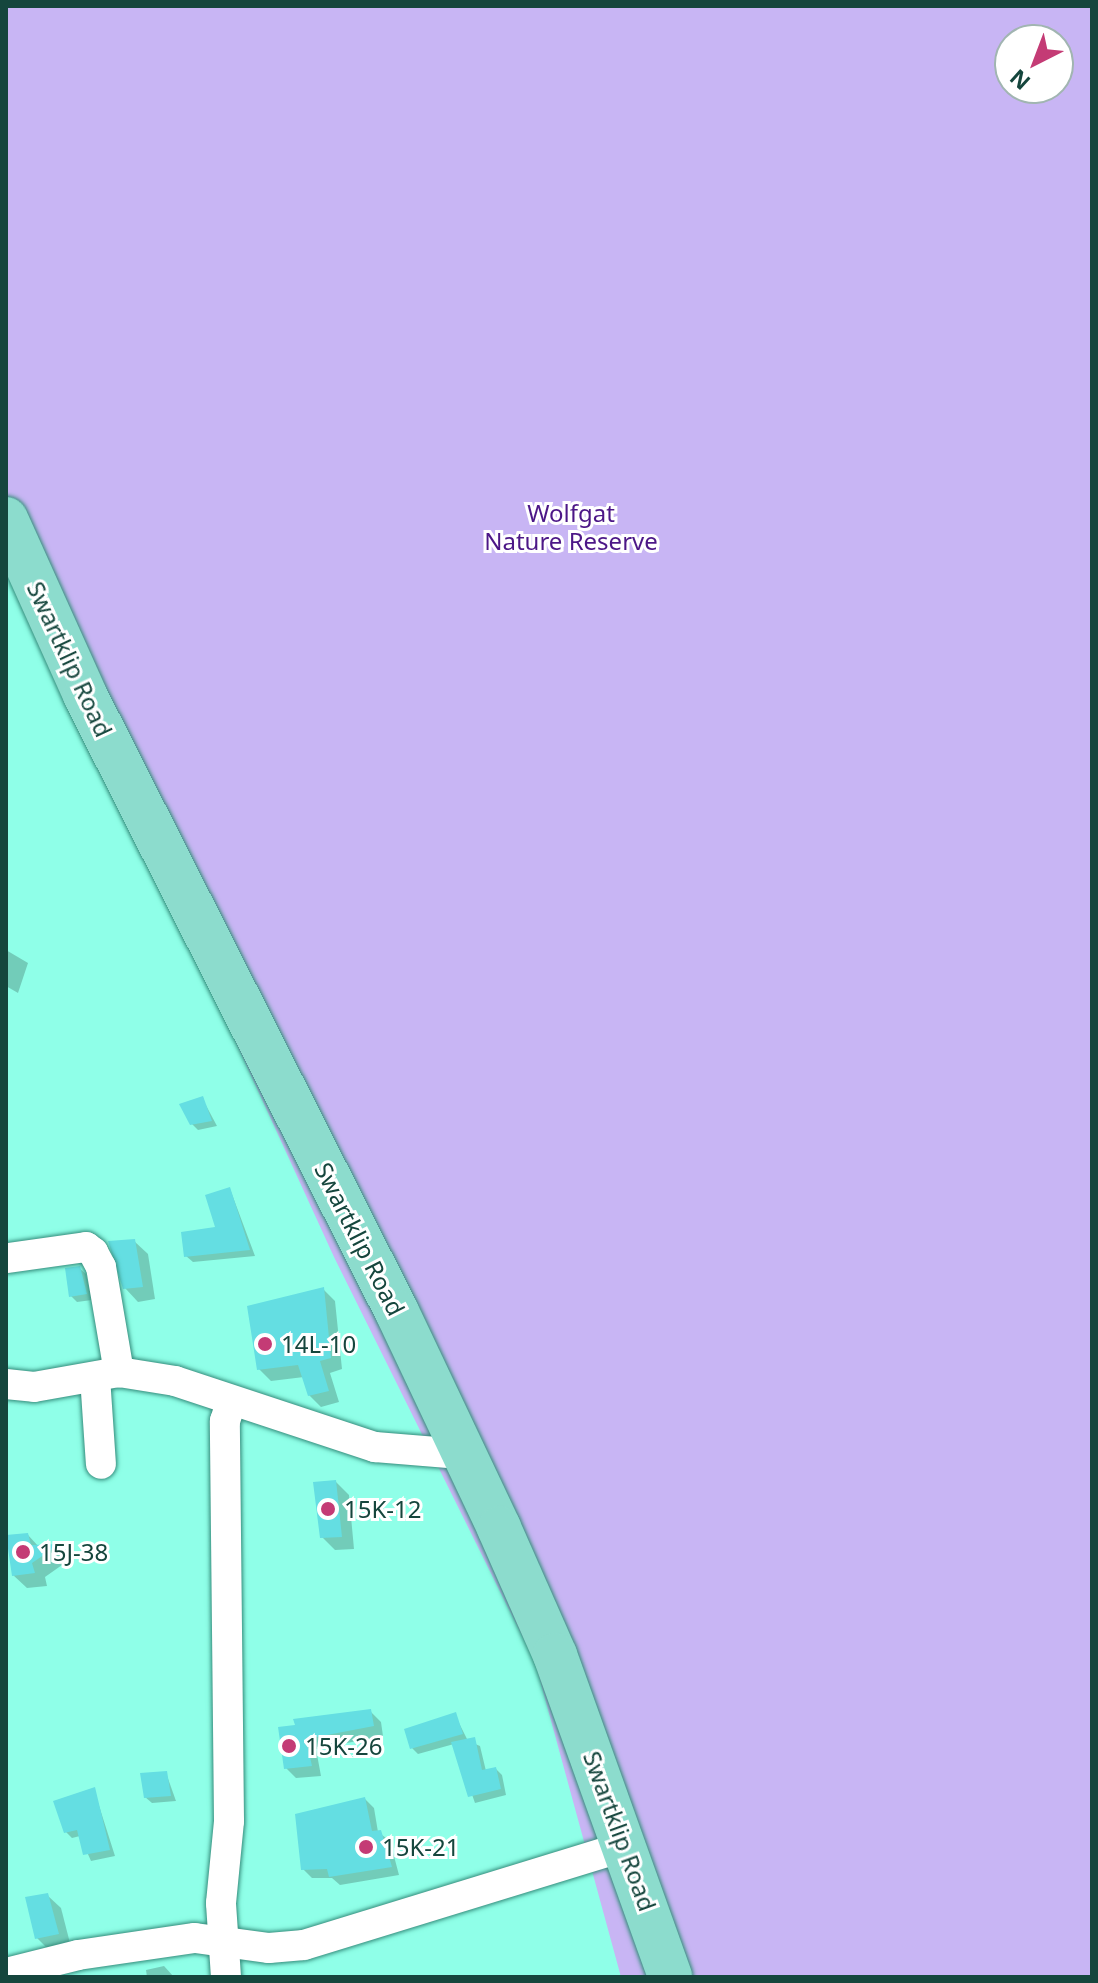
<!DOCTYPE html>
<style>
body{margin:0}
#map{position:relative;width:1098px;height:1983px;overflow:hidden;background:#8fffe8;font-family:"Noto Sans",sans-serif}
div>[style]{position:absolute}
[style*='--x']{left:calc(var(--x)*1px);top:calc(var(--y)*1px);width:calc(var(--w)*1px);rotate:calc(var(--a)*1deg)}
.green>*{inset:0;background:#c8b5f4}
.shadow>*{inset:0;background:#0003}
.building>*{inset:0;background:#64dee2}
.roads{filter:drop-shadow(0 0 2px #358d7c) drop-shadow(0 0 2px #358d7c)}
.minor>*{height:30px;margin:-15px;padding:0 15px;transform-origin:15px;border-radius:15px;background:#fff}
.primary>*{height:44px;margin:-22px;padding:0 22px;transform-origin:22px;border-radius:22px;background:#8cdccd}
.dots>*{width:22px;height:22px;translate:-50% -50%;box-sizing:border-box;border:4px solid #fff;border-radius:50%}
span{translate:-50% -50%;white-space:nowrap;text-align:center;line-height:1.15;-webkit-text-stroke:6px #fff;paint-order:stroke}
.park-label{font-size:24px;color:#4c1787}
.street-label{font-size:24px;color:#15463d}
.poi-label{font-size:24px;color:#15463d}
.left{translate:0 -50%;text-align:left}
.frame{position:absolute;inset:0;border:8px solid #15463d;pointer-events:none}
.north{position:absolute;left:994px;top:24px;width:80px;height:80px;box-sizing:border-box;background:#fff;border:2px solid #a1b5b1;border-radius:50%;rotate:222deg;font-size:22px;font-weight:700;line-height:32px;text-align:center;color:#15463d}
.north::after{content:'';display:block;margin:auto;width:28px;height:36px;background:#c43b75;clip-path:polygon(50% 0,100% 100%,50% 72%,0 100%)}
</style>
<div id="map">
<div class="green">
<i style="clip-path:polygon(evenodd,6px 6px,1092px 6px,1092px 1977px,621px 1977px,535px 1662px,334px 1257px,6px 540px,6px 6px,1010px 40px,1058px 40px,1058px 88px,1010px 88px,1010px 40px)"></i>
</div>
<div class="shadow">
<i style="clip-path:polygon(6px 950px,28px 963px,18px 993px,6px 986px)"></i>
<i style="clip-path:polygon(202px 1098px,217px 1126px,198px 1130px,192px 1124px)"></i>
<i style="clip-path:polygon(230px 1189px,255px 1256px,193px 1262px,186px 1256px,217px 1228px)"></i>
<i style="clip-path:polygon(134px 1241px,148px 1254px,155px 1299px,138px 1302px,125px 1288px)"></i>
<i style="clip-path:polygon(79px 1268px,86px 1274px,92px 1300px,77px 1302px,71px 1296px)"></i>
<i style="clip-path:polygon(324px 1290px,335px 1301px,342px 1369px,330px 1373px,339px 1402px,321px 1407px,309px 1395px,304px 1377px,271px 1381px,259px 1369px)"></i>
<i style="clip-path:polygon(336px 1482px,349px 1495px,354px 1549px,335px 1550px,322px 1537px)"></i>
<i style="clip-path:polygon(28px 1535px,39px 1547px,60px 1546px,72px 1558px,45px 1577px,47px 1586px,27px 1588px,13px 1575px)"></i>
<i style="clip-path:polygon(370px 1711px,381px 1722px,383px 1736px,316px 1749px,321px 1776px,296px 1778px,286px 1768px,280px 1729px)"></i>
<i style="clip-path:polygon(455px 1715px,468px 1741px,480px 1746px,486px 1771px,496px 1769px,502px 1775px,506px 1795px,475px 1803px,454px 1744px,418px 1754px,412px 1748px)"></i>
<i style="clip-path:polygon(166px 1773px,176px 1801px,152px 1803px,145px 1797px)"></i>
<i style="clip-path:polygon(94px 1790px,115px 1856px,91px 1861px,80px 1836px,72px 1838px,66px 1832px)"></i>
<i style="clip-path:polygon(365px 1799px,374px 1808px,378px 1832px,390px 1841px,399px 1875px,340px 1885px,332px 1878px,312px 1878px,303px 1869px)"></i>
<i style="clip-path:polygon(47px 1895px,61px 1908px,71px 1947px,50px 1951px,37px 1938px)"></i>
<i style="clip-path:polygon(164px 1966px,174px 1977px,147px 1977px,146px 1970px)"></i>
</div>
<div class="building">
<i style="clip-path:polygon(203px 1096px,212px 1121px,190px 1125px,179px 1104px)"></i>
<i style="clip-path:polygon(230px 1187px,250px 1250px,184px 1257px,181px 1232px,215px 1227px,205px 1195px)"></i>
<i style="clip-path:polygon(135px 1239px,143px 1287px,123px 1289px,108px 1241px)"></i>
<i style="clip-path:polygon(80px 1266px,87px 1294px,69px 1297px,65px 1268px)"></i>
<i style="clip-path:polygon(324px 1287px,331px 1358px,320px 1361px,329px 1391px,308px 1396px,298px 1365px,257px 1370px,247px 1306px)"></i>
<i style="clip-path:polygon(336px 1480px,342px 1537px,320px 1538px,313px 1482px)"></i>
<i style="clip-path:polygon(28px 1533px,31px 1545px,60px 1544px,32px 1563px,35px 1573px,12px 1576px,6px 1535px)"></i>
<i style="clip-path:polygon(371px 1709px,374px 1726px,306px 1739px,312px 1766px,284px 1769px,278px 1727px,295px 1725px,293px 1719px)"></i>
<i style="clip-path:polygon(456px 1712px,463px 1734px,410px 1749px,404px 1729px)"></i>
<i style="clip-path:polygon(475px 1737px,482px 1770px,496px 1767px,501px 1789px,468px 1797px,451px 1742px)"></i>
<i style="clip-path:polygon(167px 1771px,171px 1796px,144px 1798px,140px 1773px)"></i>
<i style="clip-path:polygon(95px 1787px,110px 1850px,83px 1855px,77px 1830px,64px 1833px,53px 1801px)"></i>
<i style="clip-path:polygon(365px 1797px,372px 1831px,381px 1830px,392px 1867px,329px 1877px,327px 1869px,301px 1870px,295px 1814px)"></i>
<i style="clip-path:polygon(48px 1893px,59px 1934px,35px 1939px,25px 1897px)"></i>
</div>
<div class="roads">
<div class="minor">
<i style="--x:8;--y:1258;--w:79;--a:-8"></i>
<i style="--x:86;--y:1247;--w:9;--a:36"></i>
<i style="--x:93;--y:1252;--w:17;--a:62"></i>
<i style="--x:101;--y:1267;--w:107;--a:80.3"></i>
<i style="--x:119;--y:1372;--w:57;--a:9.1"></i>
<i style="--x:175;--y:1381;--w:211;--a:18.3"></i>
<i style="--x:375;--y:1447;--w:86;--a:4.7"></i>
<i style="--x:95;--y:1377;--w:87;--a:86.1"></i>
<i style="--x:6;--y:1384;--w:28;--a:6"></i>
<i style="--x:34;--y:1387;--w:86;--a:-10"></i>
<i style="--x:6;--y:1973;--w:74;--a:-14"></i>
<i style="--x:78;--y:1955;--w:118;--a:-8.3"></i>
<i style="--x:195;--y:1938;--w:75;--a:7.7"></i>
<i style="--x:269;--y:1948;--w:35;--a:-5"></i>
<i style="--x:304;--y:1945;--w:336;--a:-17.1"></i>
<i style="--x:226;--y:1977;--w:74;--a:-93.9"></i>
<i style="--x:221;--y:1903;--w:82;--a:-84.4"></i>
<i style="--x:229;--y:1821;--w:400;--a:-90.6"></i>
<i style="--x:225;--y:1421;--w:20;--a:-72"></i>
</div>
<div class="primary">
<i style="--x:6;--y:519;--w:193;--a:65.8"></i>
<i style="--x:85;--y:695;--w:691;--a:63.18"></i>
<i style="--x:397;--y:1312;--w:239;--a:64.7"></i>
<i style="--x:499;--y:1528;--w:139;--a:66.2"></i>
<i style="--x:555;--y:1655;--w:342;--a:70.3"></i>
</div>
</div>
<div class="dots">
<i style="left:265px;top:1344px;background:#c43b75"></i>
<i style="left:328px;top:1509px;background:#c43b75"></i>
<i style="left:23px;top:1552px;background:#c43b75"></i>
<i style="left:289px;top:1746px;background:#c43b75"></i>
<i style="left:366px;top:1847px;background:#c43b75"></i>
</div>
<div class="park-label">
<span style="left:571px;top:527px">Wolfgat<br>Nature Reserve</span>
</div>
<div class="street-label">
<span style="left:70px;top:659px;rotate:65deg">Swartklip Road</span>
<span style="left:360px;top:1239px;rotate:63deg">Swartklip Road</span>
<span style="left:620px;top:1831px;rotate:70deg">Swartklip Road</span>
</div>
<div class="poi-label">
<span class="left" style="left:281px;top:1344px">14L-10</span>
<span class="left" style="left:344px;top:1509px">15K-12</span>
<span class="left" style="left:39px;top:1552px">15J-38</span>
<span class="left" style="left:305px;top:1746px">15K-26</span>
<span class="left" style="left:382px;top:1847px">15K-21</span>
</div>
<div class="frame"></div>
<div class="north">N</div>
</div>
